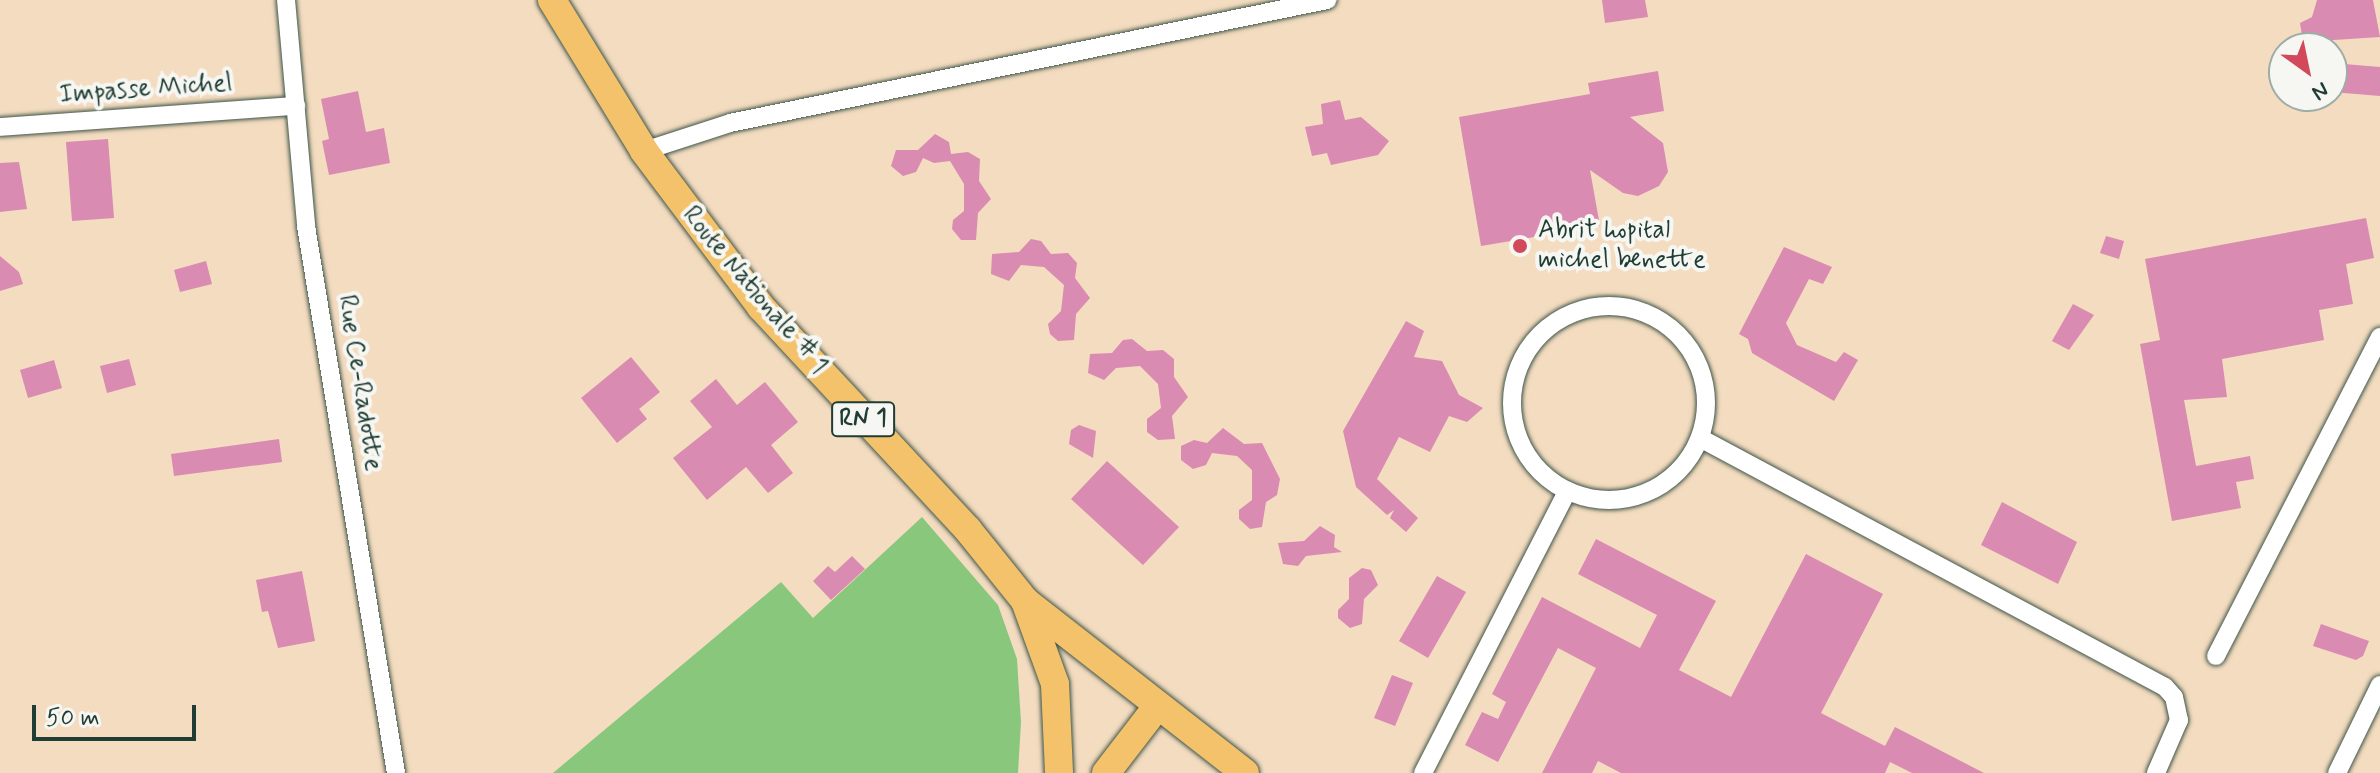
<!DOCTYPE html>
<style>
body{margin:0}
#map{position:relative;width:2380px;height:773px;overflow:hidden;background:#f4dcc0;font-family:Mynerve,sans-serif}
div>[style]{position:absolute}
[style*='--x']{left:calc(var(--x)*1px);top:calc(var(--y)*1px);width:calc(var(--w)*1px);rotate:calc(var(--a)*1deg)}
.green>*{inset:0;background:#89c77d}
.building>*{inset:0;background:#d98bb1}
.roads{filter:drop-shadow(0 0 2px #3f5549) drop-shadow(0 0 2px #3f5549)}
.minor>*{height:18px;margin:-9px;padding:0 9px;transform-origin:9px;border-radius:9px;background:#fff}
.minor>.ring{margin:-9px;padding:0;box-sizing:content-box;background:none;border:18px solid #fff;border-radius:50%}
.primary>*{height:28px;margin:-14px;padding:0 14px;transform-origin:14px;border-radius:14px;background:#f3c26a}
.dots>*{width:22px;height:22px;translate:-50% -50%;box-sizing:border-box;border:4px solid #f6f6f2;border-radius:50%}
span{translate:-50% -50%;white-space:nowrap;text-align:center;line-height:1.15;-webkit-text-stroke:8px #f6f6f2;paint-order:stroke}
.shield-label span{padding:2px 6px;background:#f6f6f2;border:2px solid;border-radius:6px;-webkit-text-stroke-width:0}
.shield-label{font-size:24px;color:#1f3d34;font-weight:700}
.street-label{font-size:26px;color:#1f3d34}
.poi-label{font-size:26px;color:#1f3d34}
.left{translate:0 -50%;text-align:left}
.north{position:absolute;left:2268px;top:32px;width:80px;height:80px;box-sizing:border-box;background:#f6f6f2;border:2px solid #a0aca6;border-radius:50%;rotate:147deg;font-size:22px;font-weight:700;line-height:32px;text-align:center;color:#1f3d34}
.north::after{content:'';display:block;margin:auto;width:28px;height:36px;background:#d1495b;clip-path:polygon(50% 0,100% 100%,50% 72%,0 100%)}
.scale{position:absolute;left:32px;top:705px;width:164px;height:36px;box-sizing:border-box;border:4px solid #1f3d34;border-top:0;padding-left:10px;font-size:24px;line-height:28px;white-space:nowrap;color:#1f3d34;-webkit-text-stroke:6px #f6f6f2;paint-order:stroke}
</style>
<div id="map">
<div class="green">
<i style="clip-path:polygon(922px 517px,998px 605px,1017px 659px,1021px 722px,1018px 773px,553px 773px,781px 582px,813px 618px)"></i>
</div>
<div class="building">
<i style="clip-path:polygon(1602px 0,1645px 0,1648px 17px,1605px 23px)"></i>
<i style="clip-path:polygon(2317px 0,2373px 0,2380px 37px,2303px 42px,2300px 23px,2312px 17px)"></i>
<i style="clip-path:polygon(2332px 63px,2380px 67px,2380px 96px,2332px 92px)"></i>
<i style="clip-path:polygon(1658px 71px,1664px 111px,1630px 117px,1663px 143px,1668px 172px,1659px 186px,1638px 196px,1623px 193px,1590px 170px,1600px 226px,1481px 246px,1459px 117px,1590px 94px,1588px 83px)"></i>
<i style="clip-path:polygon(358px 91px,366px 132px,384px 128px,390px 163px,329px 175px,322px 141px,329px 139px,321px 99px)"></i>
<i style="clip-path:polygon(1340px 100px,1345px 120px,1361px 117px,1389px 141px,1378px 155px,1331px 165px,1327px 153px,1312px 156px,1305px 127px,1323px 124px,1321px 104px)"></i>
<i style="clip-path:polygon(935px 134px,949px 142px,951px 154px,968px 152px,980px 159px,979px 181px,991px 199px,978px 213px,976px 240px,961px 240px,952px 229px,953px 220px,964px 211px,964px 184px,950px 161px,934px 163px,923px 158px,916px 172px,903px 176px,891px 166px,896px 150px,918px 150px)"></i>
<i style="clip-path:polygon(108px 139px,114px 218px,72px 221px,66px 142px)"></i>
<i style="clip-path:polygon(19px 162px,27px 209px,0 212px,0 163px)"></i>
<i style="clip-path:polygon(2366px 218px,2374px 258px,2346px 264px,2353px 304px,2319px 310px,2324px 340px,2222px 359px,2227px 397px,2184px 400px,2196px 466px,2250px 456px,2254px 479px,2236px 482px,2241px 508px,2172px 521px,2140px 344px,2160px 340px,2145px 259px)"></i>
<i style="clip-path:polygon(2106px 236px,2124px 241px,2119px 259px,2100px 253px)"></i>
<i style="clip-path:polygon(1031px 239px,1041px 241px,1051px 254px,1068px 253px,1077px 263px,1075px 278px,1090px 298px,1076px 314px,1074px 340px,1058px 341px,1050px 334px,1048px 324px,1061px 311px,1064px 285px,1044px 267px,1021px 265px,1009px 281px,991px 274px,992px 254px,1019px 252px)"></i>
<i style="clip-path:polygon(1784px 247px,1832px 267px,1823px 284px,1809px 279px,1786px 323px,1797px 345px,1836px 362px,1844px 352px,1858px 360px,1834px 401px,1752px 353px,1748px 339px,1739px 334px)"></i>
<i style="clip-path:polygon(0 256px,19px 272px,23px 284px,0 291px)"></i>
<i style="clip-path:polygon(206px 261px,212px 284px,180px 292px,174px 270px)"></i>
<i style="clip-path:polygon(2073px 304px,2094px 315px,2069px 350px,2052px 341px)"></i>
<i style="clip-path:polygon(1406px 321px,1424px 331px,1414px 357px,1442px 361px,1459px 395px,1483px 408px,1467px 422px,1449px 416px,1430px 452px,1399px 437px,1377px 479px,1418px 518px,1406px 532px,1390px 518px,1394px 510px,1387px 515px,1356px 487px,1343px 431px)"></i>
<i style="clip-path:polygon(1132px 339px,1147px 351px,1163px 350px,1174px 359px,1174px 377px,1188px 397px,1172px 416px,1175px 439px,1158px 440px,1147px 432px,1147px 419px,1161px 408px,1158px 384px,1140px 366px,1116px 368px,1104px 380px,1088px 373px,1090px 354px,1112px 353px,1123px 340px)"></i>
<i style="clip-path:polygon(631px 357px,660px 392px,639px 409px,647px 419px,617px 443px,581px 398px)"></i>
<i style="clip-path:polygon(129px 359px,136px 385px,107px 393px,100px 366px)"></i>
<i style="clip-path:polygon(54px 360px,62px 388px,28px 398px,20px 370px)"></i>
<i style="clip-path:polygon(716px 379px,737px 405px,765px 382px,798px 422px,771px 445px,793px 473px,768px 493px,746px 467px,707px 500px,673px 458px,712px 427px,690px 401px)"></i>
<i style="clip-path:polygon(1079px 425px,1096px 431px,1093px 458px,1069px 444px,1071px 430px)"></i>
<i style="clip-path:polygon(1223px 428px,1244px 444px,1262px 443px,1280px 479px,1277px 495px,1266px 502px,1262px 527px,1250px 529px,1239px 519px,1239px 510px,1252px 500px,1252px 470px,1237px 456px,1212px 453px,1206px 465px,1193px 469px,1181px 460px,1181px 446px,1194px 440px,1207px 443px)"></i>
<i style="clip-path:polygon(279px 439px,282px 462px,174px 476px,171px 454px)"></i>
<i style="clip-path:polygon(1107px 461px,1179px 527px,1143px 565px,1071px 499px)"></i>
<i style="clip-path:polygon(2002px 502px,2077px 542px,2058px 584px,1981px 545px)"></i>
<i style="clip-path:polygon(1320px 526px,1335px 535px,1334px 547px,1342px 552px,1306px 556px,1298px 566px,1283px 564px,1278px 543px,1304px 541px)"></i>
<i style="clip-path:polygon(1596px 539px,1716px 601px,1679px 670px,1731px 697px,1806px 554px,1883px 594px,1821px 713px,1885px 746px,1895px 727px,1984px 773px,1912px 773px,1890px 762px,1885px 773px,1621px 773px,1598px 761px,1592px 773px,1542px 773px,1596px 668px,1558px 648px,1498px 762px,1465px 745px,1482px 712px,1498px 719px,1506px 702px,1492px 694px,1542px 597px,1640px 648px,1657px 615px,1578px 574px)"></i>
<i style="clip-path:polygon(852px 556px,865px 569px,831px 600px,813px 581px,828px 566px,835px 572px)"></i>
<i style="clip-path:polygon(1362px 568px,1371px 570px,1378px 585px,1364px 599px,1362px 624px,1350px 628px,1338px 618px,1338px 610px,1349px 599px,1349px 578px)"></i>
<i style="clip-path:polygon(302px 571px,315px 641px,278px 648px,268px 611px,262px 612px,256px 580px)"></i>
<i style="clip-path:polygon(1437px 576px,1466px 592px,1428px 658px,1399px 641px)"></i>
<i style="clip-path:polygon(2321px 624px,2369px 641px,2363px 656px,2356px 660px,2313px 646px)"></i>
<i style="clip-path:polygon(1392px 675px,1413px 683px,1395px 726px,1374px 718px)"></i>
</div>
<div class="roads">
<div class="minor">
<i style="--x:286;--y:0;--w:227;--a:84.9"></i>
<i style="--x:306;--y:226;--w:554;--a:80.66"></i>
<i style="--x:0;--y:127;--w:297;--a:-4.1"></i>
<i style="--x:644;--y:151;--w:90;--a:-18"></i>
<i style="--x:730;--y:123;--w:610;--a:-11.64"></i>
<i class="ring" style="left:1512px;top:306px;width:176px;height:176px"></i>
<i style="--x:1700;--y:438;--w:527;--a:28.17"></i>
<i style="--x:2165;--y:687;--w:13;--a:48"></i>
<i style="--x:2174;--y:697;--w:24;--a:78"></i>
<i style="--x:2179;--y:720;--w:58;--a:113.5"></i>
<i style="--x:2216;--y:656;--w:359;--a:-62.8"></i>
<i style="--x:1423;--y:773;--w:317;--a:-62.9"></i>
<i style="--x:2337;--y:773;--w:98;--a:-64"></i>
</div>
<div class="primary">
<i style="--x:552;--y:0;--w:177;--a:58.6"></i>
<i style="--x:644;--y:151;--w:195;--a:53.1"></i>
<i style="--x:761;--y:307;--w:304;--a:47.1"></i>
<i style="--x:968;--y:530;--w:91;--a:51.2"></i>
<i style="--x:1025;--y:601;--w:279;--a:38"></i>
<i style="--x:1025;--y:601;--w:88;--a:70.1"></i>
<i style="--x:1055;--y:684;--w:89;--a:87.4"></i>
<i style="--x:1106;--y:773;--w:82;--a:-52.4"></i>
</div>
</div>
<div class="dots">
<i style="left:1520px;top:246px;background:#d1495b"></i>
</div>
<div class="shield-label">
<span style="left:863px;top:419px">RN 1</span>
</div>
<div class="street-label">
<span style="left:146px;top:90px;rotate:-4deg">Impasse Michel</span>
<span style="left:754px;top:291px;rotate:50deg">Route Nationale # 1</span>
<span style="left:359px;top:383px;rotate:81deg">Rue Ce-Radotte</span>
</div>
<div class="poi-label">
<span class="left" style="left:1538px;top:246px">Abrit hopital<br>michel benette</span>
</div>
<div class="north">N</div>
<div class="scale">50 m</div>
</div>
